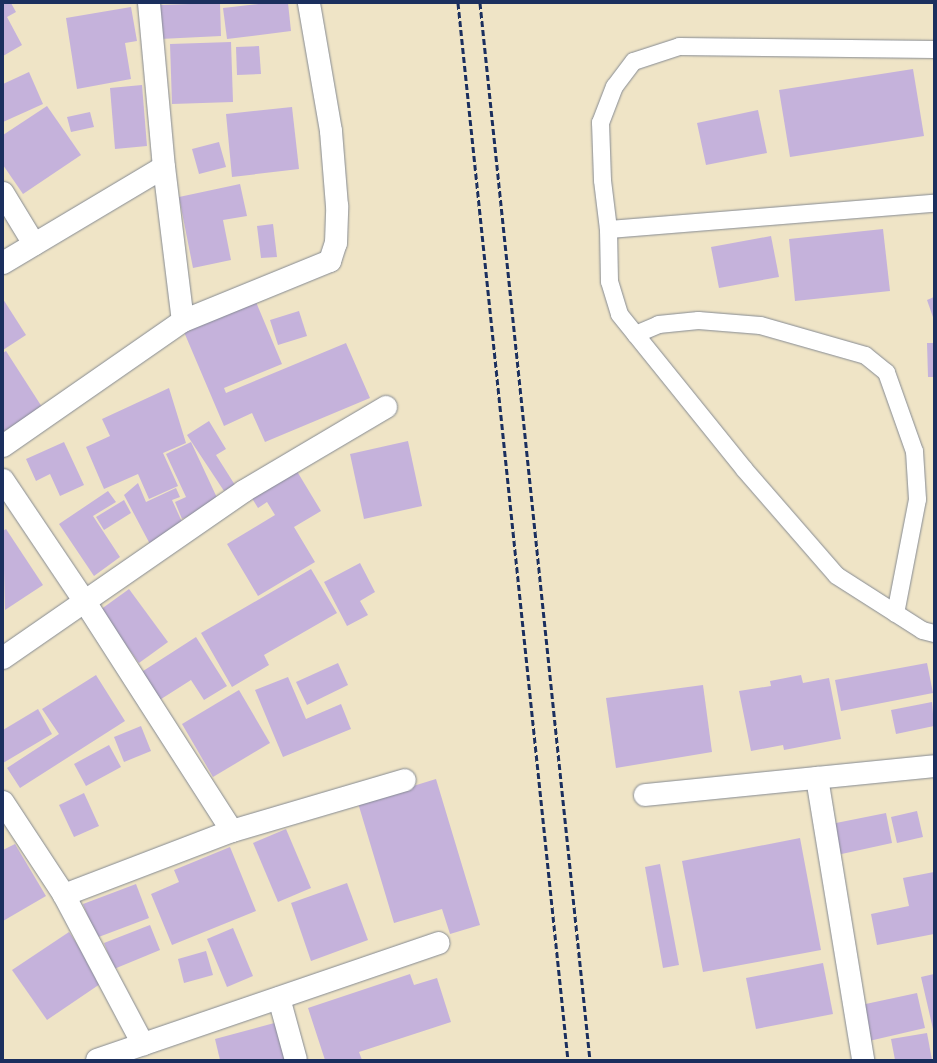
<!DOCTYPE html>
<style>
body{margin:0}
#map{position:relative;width:937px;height:1063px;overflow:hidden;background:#efe4c6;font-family:Pangolin,sans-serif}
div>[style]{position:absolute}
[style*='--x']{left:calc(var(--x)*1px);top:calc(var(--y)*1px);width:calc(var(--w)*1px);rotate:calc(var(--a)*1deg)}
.building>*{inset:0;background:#c5b2db}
.roads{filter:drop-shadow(0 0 1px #858a92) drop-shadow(0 0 1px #858a92)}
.service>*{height:17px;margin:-8.5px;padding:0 8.5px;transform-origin:8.5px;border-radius:8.5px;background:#fff}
.minor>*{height:22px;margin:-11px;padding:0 11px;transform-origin:11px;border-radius:11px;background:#fff}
.rail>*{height:3px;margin-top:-1.5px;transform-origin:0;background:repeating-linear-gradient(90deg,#1b2f5e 0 6px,transparent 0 9px)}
span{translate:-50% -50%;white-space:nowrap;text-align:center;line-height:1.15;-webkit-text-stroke:3px #fdfcf7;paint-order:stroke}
.frame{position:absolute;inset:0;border:4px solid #1b2f5e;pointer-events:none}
</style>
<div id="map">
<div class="building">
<i style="clip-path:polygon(3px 3px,11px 3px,16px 12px,7px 17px,22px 45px,3px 56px)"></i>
<i style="clip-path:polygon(220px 3px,221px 36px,160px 39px,159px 5px)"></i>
<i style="clip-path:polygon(268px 3px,288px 3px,291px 31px,227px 39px,223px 8px)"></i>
<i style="clip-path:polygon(131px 7px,137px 41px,125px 43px,131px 79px,77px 89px,66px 18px)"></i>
<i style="clip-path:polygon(231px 42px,233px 102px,172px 104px,170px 44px)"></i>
<i style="clip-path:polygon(259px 46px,261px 74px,237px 75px,236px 47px)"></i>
<i style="clip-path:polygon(913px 69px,924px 136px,790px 157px,779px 90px)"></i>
<i style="clip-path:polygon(29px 72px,43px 104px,3px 122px,3px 84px)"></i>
<i style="clip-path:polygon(142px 85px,147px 146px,115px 149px,110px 88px)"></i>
<i style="clip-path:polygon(47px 106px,81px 155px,23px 194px,3px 165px,3px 135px)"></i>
<i style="clip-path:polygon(292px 107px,299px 169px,232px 177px,226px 114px)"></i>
<i style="clip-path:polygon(758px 110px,767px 153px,706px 165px,697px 123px)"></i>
<i style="clip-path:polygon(90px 112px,94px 127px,71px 132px,67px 117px)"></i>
<i style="clip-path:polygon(219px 142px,226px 167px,199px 174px,192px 149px)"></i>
<i style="clip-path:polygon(240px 184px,247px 216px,223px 220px,231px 260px,193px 268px,179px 197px)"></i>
<i style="clip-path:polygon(273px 224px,277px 257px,261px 258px,257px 226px)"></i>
<i style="clip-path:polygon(883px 229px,890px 291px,795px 301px,789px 239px)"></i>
<i style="clip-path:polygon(771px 236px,779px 277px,719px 288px,711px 247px)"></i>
<i style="clip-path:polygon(934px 297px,934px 320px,927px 300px)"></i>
<i style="clip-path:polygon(3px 299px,26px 335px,3px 350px)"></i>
<i style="clip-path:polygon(256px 302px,282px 364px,224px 388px,226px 393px,346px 343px,370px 398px,265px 442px,252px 413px,224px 426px,184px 332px)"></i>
<i style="clip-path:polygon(299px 311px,307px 336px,278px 345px,270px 320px)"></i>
<i style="clip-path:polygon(927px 343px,934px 343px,934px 377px,928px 377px)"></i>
<i style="clip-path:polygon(6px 351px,42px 407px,3px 432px,3px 353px)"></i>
<i style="clip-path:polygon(169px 388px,186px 443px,163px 453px,178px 486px,149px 499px,138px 474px,104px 489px,86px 447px,110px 436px,102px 419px)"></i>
<i style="clip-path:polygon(209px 421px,226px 449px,216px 455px,235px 485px,224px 491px,187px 435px)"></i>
<i style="clip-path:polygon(408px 441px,422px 506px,364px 519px,350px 454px)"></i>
<i style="clip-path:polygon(64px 442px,84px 485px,60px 496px,50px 474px,36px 481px,26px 459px)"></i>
<i style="clip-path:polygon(191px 442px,219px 502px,182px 519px,175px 502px,186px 497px,166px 454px)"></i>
<i style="clip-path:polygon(295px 468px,321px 511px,294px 527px,315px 562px,258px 596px,227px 544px,275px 515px,267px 502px,258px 508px,250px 495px)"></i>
<i style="clip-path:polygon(138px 483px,146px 502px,176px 488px,180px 497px,172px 500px,183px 524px,151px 546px,124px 495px)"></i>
<i style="clip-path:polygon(108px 491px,116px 502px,93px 516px,120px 557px,94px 576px,59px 524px)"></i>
<i style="clip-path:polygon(124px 500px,131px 513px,104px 530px,96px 517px)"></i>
<i style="clip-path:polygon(6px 529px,43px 585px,5px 610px,3px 531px)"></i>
<i style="clip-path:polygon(360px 563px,375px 592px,360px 601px,368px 615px,347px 626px,324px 582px)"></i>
<i style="clip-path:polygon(311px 569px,337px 613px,264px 655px,269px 665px,232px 687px,201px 633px)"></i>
<i style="clip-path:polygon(129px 589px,168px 642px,139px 663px,100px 610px)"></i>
<i style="clip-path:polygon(196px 637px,227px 686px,204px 700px,191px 680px,158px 701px,140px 673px)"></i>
<i style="clip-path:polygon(338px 663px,348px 685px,307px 705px,296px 682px)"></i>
<i style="clip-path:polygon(927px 663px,933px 693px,841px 711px,835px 680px)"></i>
<i style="clip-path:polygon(96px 675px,125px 721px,20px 788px,7px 768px,59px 734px,42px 709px)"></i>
<i style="clip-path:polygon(801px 675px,803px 683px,829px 678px,841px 739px,784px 750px,783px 745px,751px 751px,739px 691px,771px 686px,770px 681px)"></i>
<i style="clip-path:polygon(288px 677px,306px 719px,341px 704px,351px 729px,283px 757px,255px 690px)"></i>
<i style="clip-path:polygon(703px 685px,712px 752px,616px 768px,606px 698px)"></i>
<i style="clip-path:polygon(239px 690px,270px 743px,213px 777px,182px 724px)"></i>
<i style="clip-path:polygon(932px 702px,934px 726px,896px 734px,891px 710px)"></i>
<i style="clip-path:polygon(38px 709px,52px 734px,3px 763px,3px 730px)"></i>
<i style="clip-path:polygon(141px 726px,151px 751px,124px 762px,114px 737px)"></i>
<i style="clip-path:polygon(109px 745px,121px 767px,86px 786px,74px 764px)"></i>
<i style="clip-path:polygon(436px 779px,480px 925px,450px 934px,442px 909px,394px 923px,358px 803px)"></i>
<i style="clip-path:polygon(84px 793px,99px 826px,74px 837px,59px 805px)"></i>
<i style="clip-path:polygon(917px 811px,923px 837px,897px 843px,891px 817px)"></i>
<i style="clip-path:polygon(886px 813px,892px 843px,837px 855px,831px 824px)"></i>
<i style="clip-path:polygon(286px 829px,311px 888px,278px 902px,253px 843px)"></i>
<i style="clip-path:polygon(800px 838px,821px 950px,703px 972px,682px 861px)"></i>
<i style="clip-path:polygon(15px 844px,46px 896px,3px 921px,3px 850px)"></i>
<i style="clip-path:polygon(230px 847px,256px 911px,172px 945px,151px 894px,179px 882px,174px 870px)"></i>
<i style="clip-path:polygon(660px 864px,679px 965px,663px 968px,645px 867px)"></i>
<i style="clip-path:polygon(934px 872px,934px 934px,877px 945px,871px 914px,909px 906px,903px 878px)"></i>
<i style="clip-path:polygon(347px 883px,368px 940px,311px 961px,291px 903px)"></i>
<i style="clip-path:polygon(136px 884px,149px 918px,96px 938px,83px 904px)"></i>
<i style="clip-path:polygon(150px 925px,160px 950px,114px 969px,104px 943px)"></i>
<i style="clip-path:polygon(233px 928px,253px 976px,227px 987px,207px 939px)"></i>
<i style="clip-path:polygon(69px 932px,103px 982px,47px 1020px,12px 970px)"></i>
<i style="clip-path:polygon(206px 951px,213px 975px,184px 983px,178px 959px)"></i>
<i style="clip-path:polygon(823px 963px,833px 1014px,756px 1029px,746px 978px)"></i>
<i style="clip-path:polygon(410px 974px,414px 985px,437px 978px,451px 1022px,359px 1052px,362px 1060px,325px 1060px,308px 1008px)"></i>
<i style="clip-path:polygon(934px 974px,934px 1029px,933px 1029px,921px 977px)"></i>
<i style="clip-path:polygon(917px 993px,925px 1028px,869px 1041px,861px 1005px)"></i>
<i style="clip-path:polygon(278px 1022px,288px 1060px,220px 1060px,215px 1039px)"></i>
<i style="clip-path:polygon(927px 1033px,932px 1060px,895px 1060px,891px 1039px)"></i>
</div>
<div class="roads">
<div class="service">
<i style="--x:934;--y:49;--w:255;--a:-179.3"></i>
<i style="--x:679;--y:46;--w:48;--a:161.9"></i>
<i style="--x:633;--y:61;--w:31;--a:127"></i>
<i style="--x:614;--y:86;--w:39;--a:111"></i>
<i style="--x:600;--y:122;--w:58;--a:88"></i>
<i style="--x:602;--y:180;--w:49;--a:83"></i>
<i style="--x:608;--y:229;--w:52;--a:88.9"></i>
<i style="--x:609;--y:281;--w:34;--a:73"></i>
<i style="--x:619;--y:314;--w:199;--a:51.1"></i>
<i style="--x:744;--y:469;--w:140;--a:49"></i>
<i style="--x:836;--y:575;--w:102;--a:32.6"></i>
<i style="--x:922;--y:630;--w:12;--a:14"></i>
<i style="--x:608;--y:229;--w:327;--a:-4.6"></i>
<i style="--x:635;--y:334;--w:25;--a:-23"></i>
<i style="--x:658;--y:324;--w:40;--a:-5.7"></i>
<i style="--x:698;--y:320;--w:62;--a:4.6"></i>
<i style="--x:760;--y:325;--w:109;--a:15.9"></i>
<i style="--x:865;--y:355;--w:27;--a:39"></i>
<i style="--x:886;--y:372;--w:84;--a:70.5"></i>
<i style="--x:914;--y:451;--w:48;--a:86.4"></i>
<i style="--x:917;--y:499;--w:116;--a:100.9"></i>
</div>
<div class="minor">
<i style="--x:149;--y:3;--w:165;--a:84.8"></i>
<i style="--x:3;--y:193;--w:60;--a:58.7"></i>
<i style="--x:3;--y:263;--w:187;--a:-30.8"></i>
<i style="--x:164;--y:167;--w:155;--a:83"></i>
<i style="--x:3;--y:446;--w:219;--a:-34.8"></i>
<i style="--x:183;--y:321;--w:159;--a:-22.2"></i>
<i style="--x:330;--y:261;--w:19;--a:-72"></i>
<i style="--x:336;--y:243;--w:37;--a:-88"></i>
<i style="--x:337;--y:206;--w:75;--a:-94.6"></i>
<i style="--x:331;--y:131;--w:130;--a:-99.8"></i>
<i style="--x:3;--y:480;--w:147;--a:56.1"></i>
<i style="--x:85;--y:602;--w:272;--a:57.3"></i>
<i style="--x:232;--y:831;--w:180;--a:-16.4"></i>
<i style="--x:3;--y:658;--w:293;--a:-34.7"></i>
<i style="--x:244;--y:491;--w:165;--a:-30.6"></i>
<i style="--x:817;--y:778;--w:286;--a:80.7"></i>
<i style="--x:645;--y:795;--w:290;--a:-5.7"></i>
<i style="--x:3;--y:802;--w:111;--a:56.7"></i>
<i style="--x:64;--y:895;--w:180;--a:-20.9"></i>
<i style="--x:64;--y:895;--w:169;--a:62.1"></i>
<i style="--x:279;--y:998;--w:64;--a:74.7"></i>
<i style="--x:97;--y:1060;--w:361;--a:-18.9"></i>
</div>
</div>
<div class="rail">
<i style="--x:458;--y:3;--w:1063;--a:84.06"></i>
<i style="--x:480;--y:3;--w:1063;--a:84.06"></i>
</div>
<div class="frame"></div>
</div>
